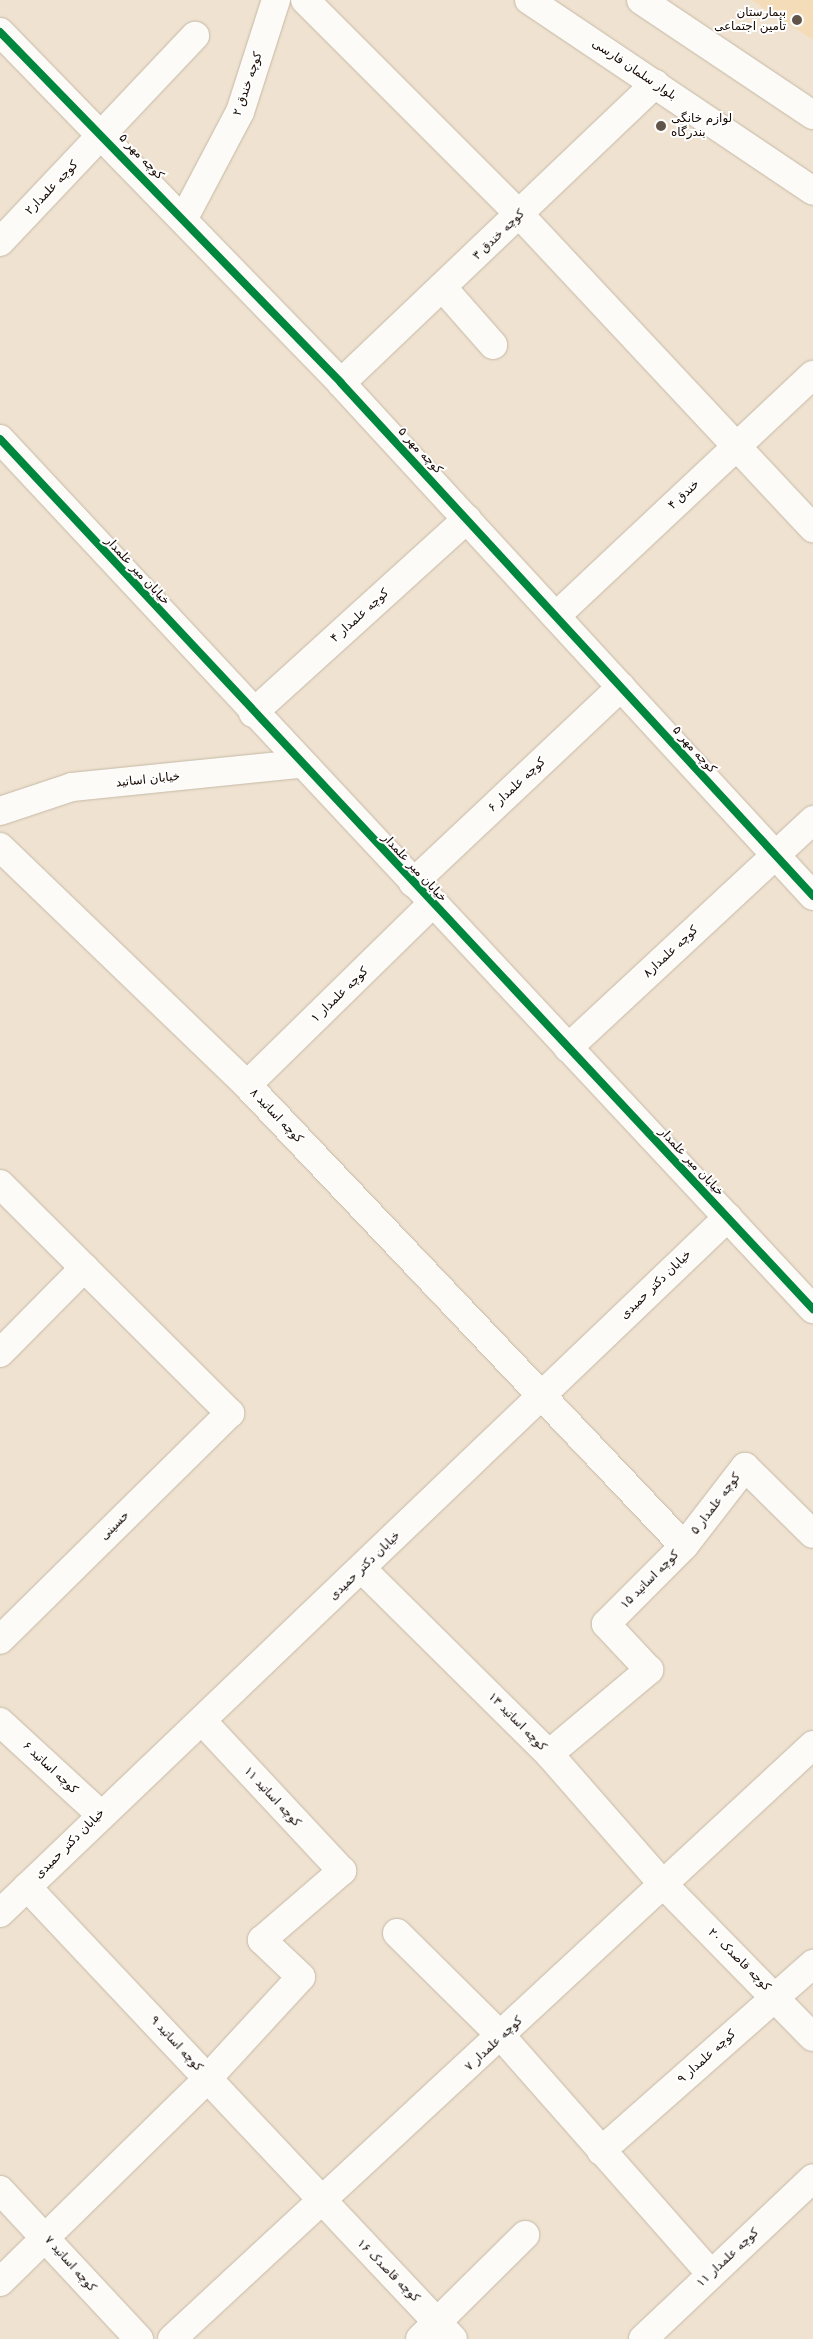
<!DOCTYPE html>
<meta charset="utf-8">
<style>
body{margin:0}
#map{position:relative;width:813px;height:2339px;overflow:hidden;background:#efe2d0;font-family:"DejaVu Sans",Cairo,sans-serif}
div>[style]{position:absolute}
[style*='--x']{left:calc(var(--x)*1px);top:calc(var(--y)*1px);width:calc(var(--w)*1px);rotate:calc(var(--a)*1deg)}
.built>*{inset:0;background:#f4dcb8}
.roads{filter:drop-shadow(0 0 1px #c5b9a6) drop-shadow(0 0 1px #c5b9a6)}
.street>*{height:28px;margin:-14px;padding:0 14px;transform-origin:14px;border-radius:14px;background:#fdfbf8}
.secondary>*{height:28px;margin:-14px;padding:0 14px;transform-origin:14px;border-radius:14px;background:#fdfbf8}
.cycleway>*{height:8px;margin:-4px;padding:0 4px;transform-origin:4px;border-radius:4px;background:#00873e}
.dots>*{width:14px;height:14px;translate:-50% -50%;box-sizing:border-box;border:2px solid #fff;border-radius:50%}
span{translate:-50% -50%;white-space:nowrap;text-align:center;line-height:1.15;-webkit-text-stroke:4px #fff;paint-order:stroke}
.poi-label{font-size:12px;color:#150800}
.right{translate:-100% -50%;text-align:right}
.left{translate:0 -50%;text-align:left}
.street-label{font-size:12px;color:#150800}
</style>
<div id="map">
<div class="built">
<i style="clip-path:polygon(751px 0,813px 0,813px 40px)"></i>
</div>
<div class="roads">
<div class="street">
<i style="--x:305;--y:0;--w:304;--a:45"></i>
<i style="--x:520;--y:215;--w:429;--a:46.9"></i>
<i style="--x:0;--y:32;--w:489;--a:45.8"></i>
<i style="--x:341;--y:383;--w:697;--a:47.38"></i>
<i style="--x:184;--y:218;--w:120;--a:-62.2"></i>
<i style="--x:240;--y:112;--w:118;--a:-72.2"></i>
<i style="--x:0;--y:242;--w:284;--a:-46.6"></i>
<i style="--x:443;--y:288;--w:76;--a:48.7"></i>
<i style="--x:341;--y:383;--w:434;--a:-43.6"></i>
<i style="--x:556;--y:616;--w:352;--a:-43.2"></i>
<i style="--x:253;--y:713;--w:289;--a:-42.2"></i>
<i style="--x:0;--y:811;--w:76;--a:-18.4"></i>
<i style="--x:72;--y:787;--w:229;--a:-5.8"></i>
<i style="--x:0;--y:847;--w:343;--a:43.9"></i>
<i style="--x:247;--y:1085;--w:635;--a:46.53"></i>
<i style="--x:413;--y:883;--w:286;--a:-43.3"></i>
<i style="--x:568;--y:1048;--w:335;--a:-42.9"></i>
<i style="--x:247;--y:1085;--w:259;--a:-44.4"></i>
<i style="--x:0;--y:1184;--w:325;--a:44.9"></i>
<i style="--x:230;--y:1413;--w:323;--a:135.4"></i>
<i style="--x:0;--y:1353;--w:120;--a:-45.3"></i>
<i style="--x:362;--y:1569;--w:263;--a:44.7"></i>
<i style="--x:549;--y:1754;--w:173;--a:48.8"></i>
<i style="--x:663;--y:1884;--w:214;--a:45.6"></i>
<i style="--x:0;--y:1722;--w:136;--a:42.6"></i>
<i style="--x:549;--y:1754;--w:131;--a:-40"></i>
<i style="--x:649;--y:1670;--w:63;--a:-133.1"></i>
<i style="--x:606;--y:1624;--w:110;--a:-45"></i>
<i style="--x:684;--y:1546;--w:100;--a:-52.3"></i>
<i style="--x:745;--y:1467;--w:95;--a:44.6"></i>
<i style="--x:27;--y:1887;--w:621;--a:46.7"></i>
<i style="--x:397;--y:1933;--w:148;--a:44.7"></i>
<i style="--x:502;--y:2037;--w:316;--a:48.6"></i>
<i style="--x:601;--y:2151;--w:283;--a:-41.4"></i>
<i style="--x:0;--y:2190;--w:204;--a:47"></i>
<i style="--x:0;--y:2282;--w:291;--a:-44.4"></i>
<i style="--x:208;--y:2078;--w:137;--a:-47.4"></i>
<i style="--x:301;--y:1977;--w:54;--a:-136.5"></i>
<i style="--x:262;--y:1940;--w:106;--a:-40.8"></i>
<i style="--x:342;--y:1871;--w:204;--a:-133"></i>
<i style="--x:172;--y:2339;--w:874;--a:-42.82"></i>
<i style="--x:420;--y:2339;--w:148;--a:-44.7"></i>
<i style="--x:643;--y:2339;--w:234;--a:-43.4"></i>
</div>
<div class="secondary">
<i style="--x:529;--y:0;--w:342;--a:33.9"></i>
<i style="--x:641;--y:0;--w:207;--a:33.8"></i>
<i style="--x:0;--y:439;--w:1191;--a:46.94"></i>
<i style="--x:0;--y:1913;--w:1007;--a:-43.71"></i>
</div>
</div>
<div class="cycleway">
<i style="--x:0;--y:32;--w:489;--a:45.8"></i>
<i style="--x:341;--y:383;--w:697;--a:47.38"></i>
<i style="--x:0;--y:439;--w:1191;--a:46.94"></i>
</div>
<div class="dots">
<i style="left:797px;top:20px;background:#615449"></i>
<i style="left:661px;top:126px;background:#615449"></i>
</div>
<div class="poi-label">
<span class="right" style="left:786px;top:20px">بیمارستان<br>تأمین اجتماعی</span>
<span class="left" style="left:671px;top:126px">لوازم خانگی<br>بندرگاه</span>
</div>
<div class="street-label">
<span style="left:634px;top:70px;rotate:34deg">بلوار سلمان فارسی</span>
<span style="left:248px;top:84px;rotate:-71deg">کوچه خندق ۲</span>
<span style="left:141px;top:157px;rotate:46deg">کوچه مهر ۵</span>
<span style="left:52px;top:188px;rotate:-46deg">کوچه علمدار۲</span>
<span style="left:499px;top:235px;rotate:-44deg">کوچه خندق ۳</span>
<span style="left:420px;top:451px;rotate:47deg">کوچه مهر ۵</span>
<span style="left:684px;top:495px;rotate:-43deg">خندق ۴</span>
<span style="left:137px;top:571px;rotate:47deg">خیابان میر علمدار</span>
<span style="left:360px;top:616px;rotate:-42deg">کوچه علمدار ۴</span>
<span style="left:694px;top:750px;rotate:48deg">کوچه مهر ۵</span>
<span style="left:148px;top:780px;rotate:-6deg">خیابان اساتید</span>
<span style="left:517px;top:785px;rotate:-43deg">کوچه علمدار ۶</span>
<span style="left:414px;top:868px;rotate:47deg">خیابان میر علمدار</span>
<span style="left:671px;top:952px;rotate:-43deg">کوچه علمدار۸</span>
<span style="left:340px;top:995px;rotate:-44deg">کوچه علمدار ۱</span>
<span style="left:276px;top:1116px;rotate:46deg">کوچه اساتید ۸</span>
<span style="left:691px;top:1162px;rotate:47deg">خیابان میر علمدار</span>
<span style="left:656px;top:1285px;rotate:-44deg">خیابان دکتر حمیدی</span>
<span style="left:716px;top:1504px;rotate:-53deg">کوچه علمدار ۵</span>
<span style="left:115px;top:1526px;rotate:-45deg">حسینی</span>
<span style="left:365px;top:1566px;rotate:-44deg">خیابان دکتر حمیدی</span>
<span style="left:650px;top:1580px;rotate:-45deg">کوچه اساتید ۱۵</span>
<span style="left:517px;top:1722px;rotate:45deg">کوچه اساتید ۱۳</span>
<span style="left:50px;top:1768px;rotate:43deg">کوچه اساتید ۶</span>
<span style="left:272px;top:1797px;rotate:47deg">کوچه اساتید ۱۱</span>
<span style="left:70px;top:1844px;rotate:-45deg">خیابان دکتر حمیدی</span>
<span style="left:739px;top:1960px;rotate:45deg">کوچه قاصدک ۲۰</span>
<span style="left:176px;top:2044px;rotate:47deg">کوچه اساتید ۹</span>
<span style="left:494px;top:2044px;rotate:-43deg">کوچه علمدار ۷</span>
<span style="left:707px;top:2057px;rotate:-42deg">کوچه علمدار ۹</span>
<span style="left:728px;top:2258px;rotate:-43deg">کوچه علمدار ۱۱</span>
<span style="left:70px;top:2264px;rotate:48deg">کوچه اساتید ۷</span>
<span style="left:388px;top:2271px;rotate:45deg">کوچه قاصدک ۱۶</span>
</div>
</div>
